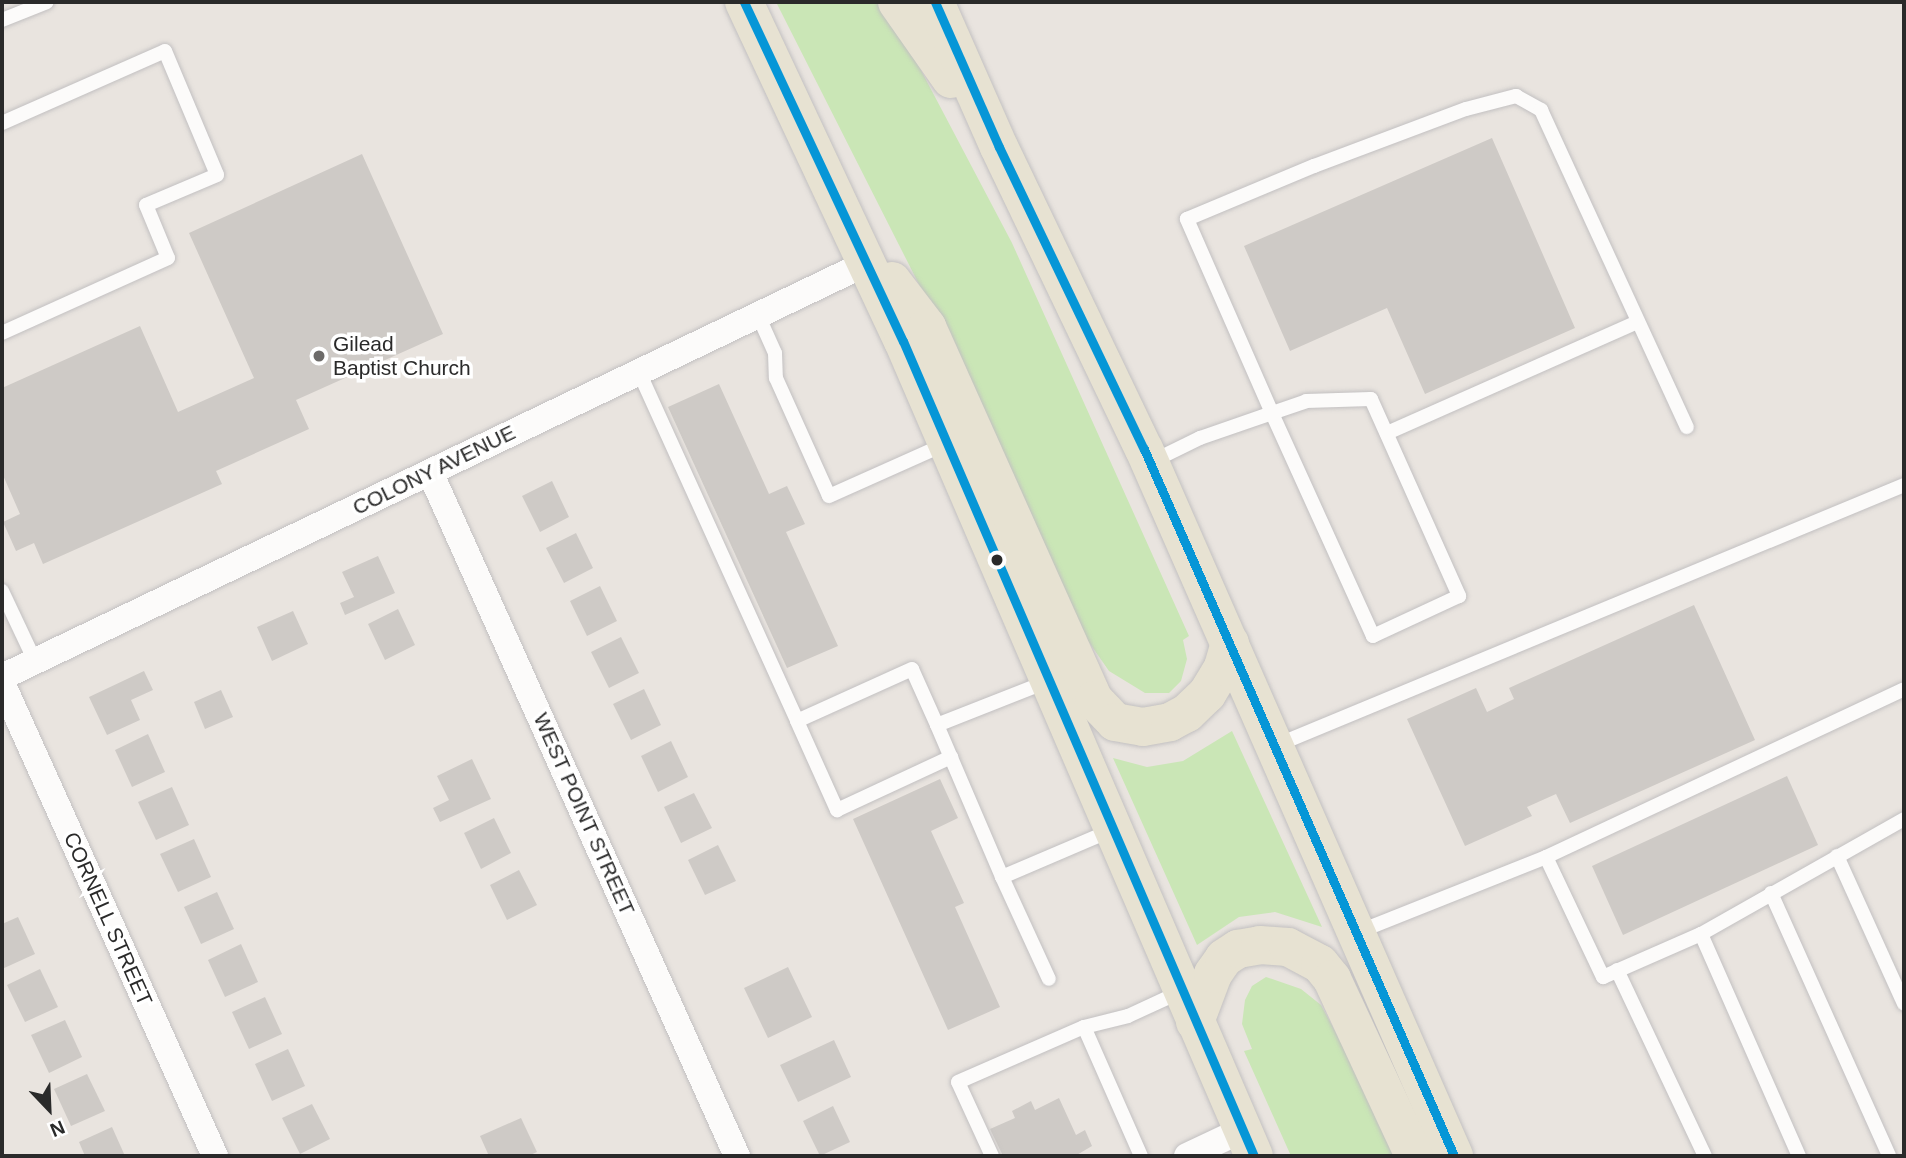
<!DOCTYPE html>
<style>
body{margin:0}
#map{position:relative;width:1906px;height:1158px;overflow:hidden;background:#e9e4df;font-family:Arial,sans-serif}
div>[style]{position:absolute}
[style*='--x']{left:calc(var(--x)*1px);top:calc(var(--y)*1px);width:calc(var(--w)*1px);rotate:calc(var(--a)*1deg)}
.green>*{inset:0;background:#cae6b6}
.building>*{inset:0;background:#cecac6}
.roads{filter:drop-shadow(0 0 2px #c2c0c1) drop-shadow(0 0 2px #c2c0c1)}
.service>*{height:14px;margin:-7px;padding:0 7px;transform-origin:7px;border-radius:7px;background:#fcfbfa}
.minor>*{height:26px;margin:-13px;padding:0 13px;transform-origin:13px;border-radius:13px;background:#fcfbfa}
.primary>*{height:38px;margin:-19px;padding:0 19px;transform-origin:19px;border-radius:19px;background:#e7e2d2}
.bus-1>*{height:9px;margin:-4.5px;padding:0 4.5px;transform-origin:4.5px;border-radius:4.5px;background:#0696d7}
.dots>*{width:19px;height:19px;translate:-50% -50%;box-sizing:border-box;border:4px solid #fff;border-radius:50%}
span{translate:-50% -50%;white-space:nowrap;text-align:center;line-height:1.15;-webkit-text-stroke:7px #fff;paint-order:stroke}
.poi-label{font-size:21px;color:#2a2a2a}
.left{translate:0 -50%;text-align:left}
.street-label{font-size:21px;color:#2a2a2a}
.frame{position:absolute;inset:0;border:4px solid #2a2a2a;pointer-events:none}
.north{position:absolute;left:14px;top:1074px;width:70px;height:70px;-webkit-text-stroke:5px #fff;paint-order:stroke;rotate:157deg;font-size:19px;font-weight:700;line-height:28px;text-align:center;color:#2a2a2a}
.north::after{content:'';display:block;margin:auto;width:24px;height:32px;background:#2a2a2a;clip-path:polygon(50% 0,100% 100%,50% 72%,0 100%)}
</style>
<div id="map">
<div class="green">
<i style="clip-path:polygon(776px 2px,885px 2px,1012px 243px,1189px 636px,1183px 640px,1187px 659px,1181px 681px,1169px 693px,1145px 693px,1109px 671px,1086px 638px,939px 324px)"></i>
<i style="clip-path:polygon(1232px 731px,1322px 927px,1275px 912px,1239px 917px,1197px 945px,1113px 758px,1147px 767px,1183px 761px)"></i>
<i style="clip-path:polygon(1266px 977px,1301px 989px,1321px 1005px,1402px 1156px,1291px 1156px,1244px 1051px,1252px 1049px,1242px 1024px,1245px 1000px,1252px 986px)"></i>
</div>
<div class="building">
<i style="clip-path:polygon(1492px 138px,1575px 328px,1425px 394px,1387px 308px,1290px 351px,1244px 246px)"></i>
<i style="clip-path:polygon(362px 154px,443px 334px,296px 400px,309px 429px,216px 471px,222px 484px,43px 564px,34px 543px,16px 551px,3px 522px,20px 514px,2px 473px,2px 388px,140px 326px,178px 412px,254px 378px,189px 233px)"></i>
<i style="clip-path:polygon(719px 384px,769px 494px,787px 486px,805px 524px,786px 532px,838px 646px,787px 668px,668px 407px)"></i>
<i style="clip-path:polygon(552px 481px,569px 517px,540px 532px,522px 496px)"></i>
<i style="clip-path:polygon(576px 533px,593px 568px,564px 583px,546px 548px)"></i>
<i style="clip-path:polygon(378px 556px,395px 593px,345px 615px,340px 603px,354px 597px,342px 572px)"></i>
<i style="clip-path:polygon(600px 586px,617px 621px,587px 636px,570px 601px)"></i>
<i style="clip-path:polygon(1694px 605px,1755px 740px,1570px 823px,1556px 794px,1527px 807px,1532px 816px,1465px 846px,1407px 719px,1476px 688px,1487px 712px,1514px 699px,1509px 688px)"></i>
<i style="clip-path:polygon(398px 609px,415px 645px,385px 660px,368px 624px)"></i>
<i style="clip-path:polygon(293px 611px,308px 644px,272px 661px,257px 627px)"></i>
<i style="clip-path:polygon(621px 637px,639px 673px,609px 688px,591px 652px)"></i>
<i style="clip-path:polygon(144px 671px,153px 690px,131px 700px,140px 720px,107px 735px,89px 697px)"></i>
<i style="clip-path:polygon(644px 689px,661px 725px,631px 740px,613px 704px)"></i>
<i style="clip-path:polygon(221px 690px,233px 717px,205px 729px,194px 702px)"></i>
<i style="clip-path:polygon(148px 734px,165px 772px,132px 787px,115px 750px)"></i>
<i style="clip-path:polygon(671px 741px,688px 777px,658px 792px,641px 756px)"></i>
<i style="clip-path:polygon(472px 759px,491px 799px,440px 822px,433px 808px,449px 800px,437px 776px)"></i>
<i style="clip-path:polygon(1787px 776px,1818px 845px,1623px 935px,1592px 866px)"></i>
<i style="clip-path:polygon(940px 779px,958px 818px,931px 831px,964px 903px,955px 907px,1000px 1007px,948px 1030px,853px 819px)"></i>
<i style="clip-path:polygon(172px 787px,189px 825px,156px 840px,138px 802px)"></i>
<i style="clip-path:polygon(694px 793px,712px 828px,681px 843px,664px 807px)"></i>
<i style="clip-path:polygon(494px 818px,511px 853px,481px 869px,464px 833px)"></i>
<i style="clip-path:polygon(194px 839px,211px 877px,178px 892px,160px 854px)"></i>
<i style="clip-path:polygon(718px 845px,736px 881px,705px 895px,688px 860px)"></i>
<i style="clip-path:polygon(519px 870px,537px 905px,507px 920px,490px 885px)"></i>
<i style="clip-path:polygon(217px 892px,234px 929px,201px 944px,184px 907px)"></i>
<i style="clip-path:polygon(18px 917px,35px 954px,2px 969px,2px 924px)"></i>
<i style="clip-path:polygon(241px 944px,258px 982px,225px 997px,208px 960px)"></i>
<i style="clip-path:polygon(788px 967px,812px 1017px,768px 1038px,744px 988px)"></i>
<i style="clip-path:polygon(40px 969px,58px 1007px,25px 1022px,7px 985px)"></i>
<i style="clip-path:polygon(265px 997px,282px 1034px,249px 1049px,232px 1012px)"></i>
<i style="clip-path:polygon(65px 1020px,82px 1057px,49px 1073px,31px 1035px)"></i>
<i style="clip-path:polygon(834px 1040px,851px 1077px,798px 1102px,780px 1065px)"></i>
<i style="clip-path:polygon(288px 1049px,305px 1086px,272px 1101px,255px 1064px)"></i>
<i style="clip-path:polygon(87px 1074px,105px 1111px,71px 1126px,54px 1089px)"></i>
<i style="clip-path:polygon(1059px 1098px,1076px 1135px,1085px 1130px,1092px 1146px,1075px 1156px,1003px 1156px,990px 1129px,1015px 1118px,1012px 1111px,1031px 1101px,1035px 1110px)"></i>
<i style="clip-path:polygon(312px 1104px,330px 1139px,300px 1154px,282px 1118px)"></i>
<i style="clip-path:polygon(833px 1106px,850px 1142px,820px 1156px,803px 1121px)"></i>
<i style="clip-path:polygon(521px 1118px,537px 1152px,528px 1156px,489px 1156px,480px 1136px)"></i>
<i style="clip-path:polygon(112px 1127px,125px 1156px,85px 1156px,79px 1142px)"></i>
</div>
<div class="roads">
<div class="service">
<i style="--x:2;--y:20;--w:48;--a:-21.8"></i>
<i style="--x:2;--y:123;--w:178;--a:-23.8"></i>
<i style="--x:165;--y:51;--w:134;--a:67.2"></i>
<i style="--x:217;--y:175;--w:77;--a:157.1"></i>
<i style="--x:146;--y:205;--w:57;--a:67.5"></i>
<i style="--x:168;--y:258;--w:182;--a:155.7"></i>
<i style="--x:758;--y:315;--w:42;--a:65.9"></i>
<i style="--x:775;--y:353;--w:25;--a:88"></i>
<i style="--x:776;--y:378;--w:129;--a:65.8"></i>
<i style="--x:829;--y:496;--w:127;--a:-24.1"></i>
<i style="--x:639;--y:372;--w:383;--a:65.6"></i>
<i style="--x:1387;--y:433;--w:274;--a:-23.9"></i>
<i style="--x:1151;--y:462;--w:55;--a:-26.1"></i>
<i style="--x:1200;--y:438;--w:76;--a:-19.1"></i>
<i style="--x:1272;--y:413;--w:36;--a:-19"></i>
<i style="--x:1306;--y:401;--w:65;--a:-1.8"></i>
<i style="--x:1371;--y:399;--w:216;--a:65.9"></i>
<i style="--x:1459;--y:596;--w:95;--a:155.1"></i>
<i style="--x:1373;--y:636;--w:245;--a:-114.4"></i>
<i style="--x:1272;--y:413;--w:212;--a:-113.7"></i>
<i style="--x:1187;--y:219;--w:138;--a:-22.7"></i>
<i style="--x:1314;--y:166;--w:162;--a:-20.6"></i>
<i style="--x:1466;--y:109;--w:52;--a:-14.6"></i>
<i style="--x:1516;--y:96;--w:29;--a:29"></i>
<i style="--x:1541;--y:110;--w:349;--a:65.3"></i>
<i style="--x:2;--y:591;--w:77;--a:64.8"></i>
<i style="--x:1046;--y:682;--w:117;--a:158.5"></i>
<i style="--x:937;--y:725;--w:165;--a:66.8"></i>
<i style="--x:1002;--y:877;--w:120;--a:-23.1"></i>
<i style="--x:937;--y:725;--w:61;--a:-114.1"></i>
<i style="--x:912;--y:669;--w:126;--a:155.7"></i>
<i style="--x:797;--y:721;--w:98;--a:65.8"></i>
<i style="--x:837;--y:810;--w:126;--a:-24.9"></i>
<i style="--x:1277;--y:745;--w:679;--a:-22.52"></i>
<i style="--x:1837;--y:856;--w:162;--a:65.6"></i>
<i style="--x:1546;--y:857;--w:133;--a:64.6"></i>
<i style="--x:1603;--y:977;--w:107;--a:-23.7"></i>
<i style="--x:1701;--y:934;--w:233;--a:-29.5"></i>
<i style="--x:1002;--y:877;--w:112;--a:65.3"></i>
<i style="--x:1771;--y:893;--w:288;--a:65.8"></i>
<i style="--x:1358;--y:932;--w:202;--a:-21.7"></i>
<i style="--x:1546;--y:857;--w:395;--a:-25.1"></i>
<i style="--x:1701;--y:934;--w:243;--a:66.2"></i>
<i style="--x:1617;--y:970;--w:206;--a:64.7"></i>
<i style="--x:992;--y:1156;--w:81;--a:-114.7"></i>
<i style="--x:958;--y:1082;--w:137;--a:-23.6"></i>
<i style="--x:1141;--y:1156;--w:141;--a:-113.8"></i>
<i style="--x:1084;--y:1027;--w:45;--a:-14"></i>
<i style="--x:1128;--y:1016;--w:57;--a:-24.8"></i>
</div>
<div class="minor">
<i style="--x:430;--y:472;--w:750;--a:65.83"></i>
<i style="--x:2;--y:677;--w:959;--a:-25.58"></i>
<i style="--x:2;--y:683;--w:519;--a:65.76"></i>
<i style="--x:1187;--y:1156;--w:61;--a:-25.3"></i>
</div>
<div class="primary">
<i style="--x:744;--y:2;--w:374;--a:64.9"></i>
<i style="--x:903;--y:341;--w:887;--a:66.7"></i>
<i style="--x:897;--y:2;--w:94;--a:55"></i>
<i style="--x:935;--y:2;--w:158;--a:66.2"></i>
<i style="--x:999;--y:147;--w:335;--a:64.4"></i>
<i style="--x:1144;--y:449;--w:772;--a:66.32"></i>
<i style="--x:892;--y:281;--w:58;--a:52.7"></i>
<i style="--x:927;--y:327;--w:409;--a:65.9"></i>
<i style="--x:1094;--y:700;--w:30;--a:46"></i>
<i style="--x:1115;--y:722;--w:28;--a:10"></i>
<i style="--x:1143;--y:727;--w:27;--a:-10"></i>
<i style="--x:1170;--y:722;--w:19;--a:-28"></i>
<i style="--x:1187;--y:713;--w:28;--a:-44"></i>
<i style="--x:1207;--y:694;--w:31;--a:-59"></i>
<i style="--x:1223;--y:667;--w:25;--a:-74"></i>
<i style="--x:1195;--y:1022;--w:51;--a:-69.4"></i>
<i style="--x:1213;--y:974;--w:19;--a:-55"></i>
<i style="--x:1224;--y:958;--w:17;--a:-33"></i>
<i style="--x:1238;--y:949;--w:22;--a:-10"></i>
<i style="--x:1260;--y:945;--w:28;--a:4"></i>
<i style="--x:1288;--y:947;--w:36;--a:28"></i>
<i style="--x:1320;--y:964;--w:19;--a:51"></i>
<i style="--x:1332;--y:979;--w:195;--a:65.1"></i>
</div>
</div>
<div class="bus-1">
<i style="--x:744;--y:2;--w:374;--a:64.9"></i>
<i style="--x:903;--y:341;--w:887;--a:66.7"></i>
<i style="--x:935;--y:2;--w:158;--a:66.2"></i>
<i style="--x:999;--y:147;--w:335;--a:64.4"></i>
<i style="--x:1144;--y:449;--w:772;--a:66.32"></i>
</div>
<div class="dots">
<i style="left:319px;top:356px;background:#6d6b69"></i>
<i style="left:997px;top:560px;background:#2a2a2a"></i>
</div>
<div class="poi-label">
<span class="left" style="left:333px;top:356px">Gilead<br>Baptist Church</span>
</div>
<div class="street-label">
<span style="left:434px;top:470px;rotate:-26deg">COLONY AVENUE</span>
<span style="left:584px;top:814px;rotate:66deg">WEST POINT STREET</span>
<span style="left:108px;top:919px;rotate:66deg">CORNELL STREET</span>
</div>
<div class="frame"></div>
<div class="north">N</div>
</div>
